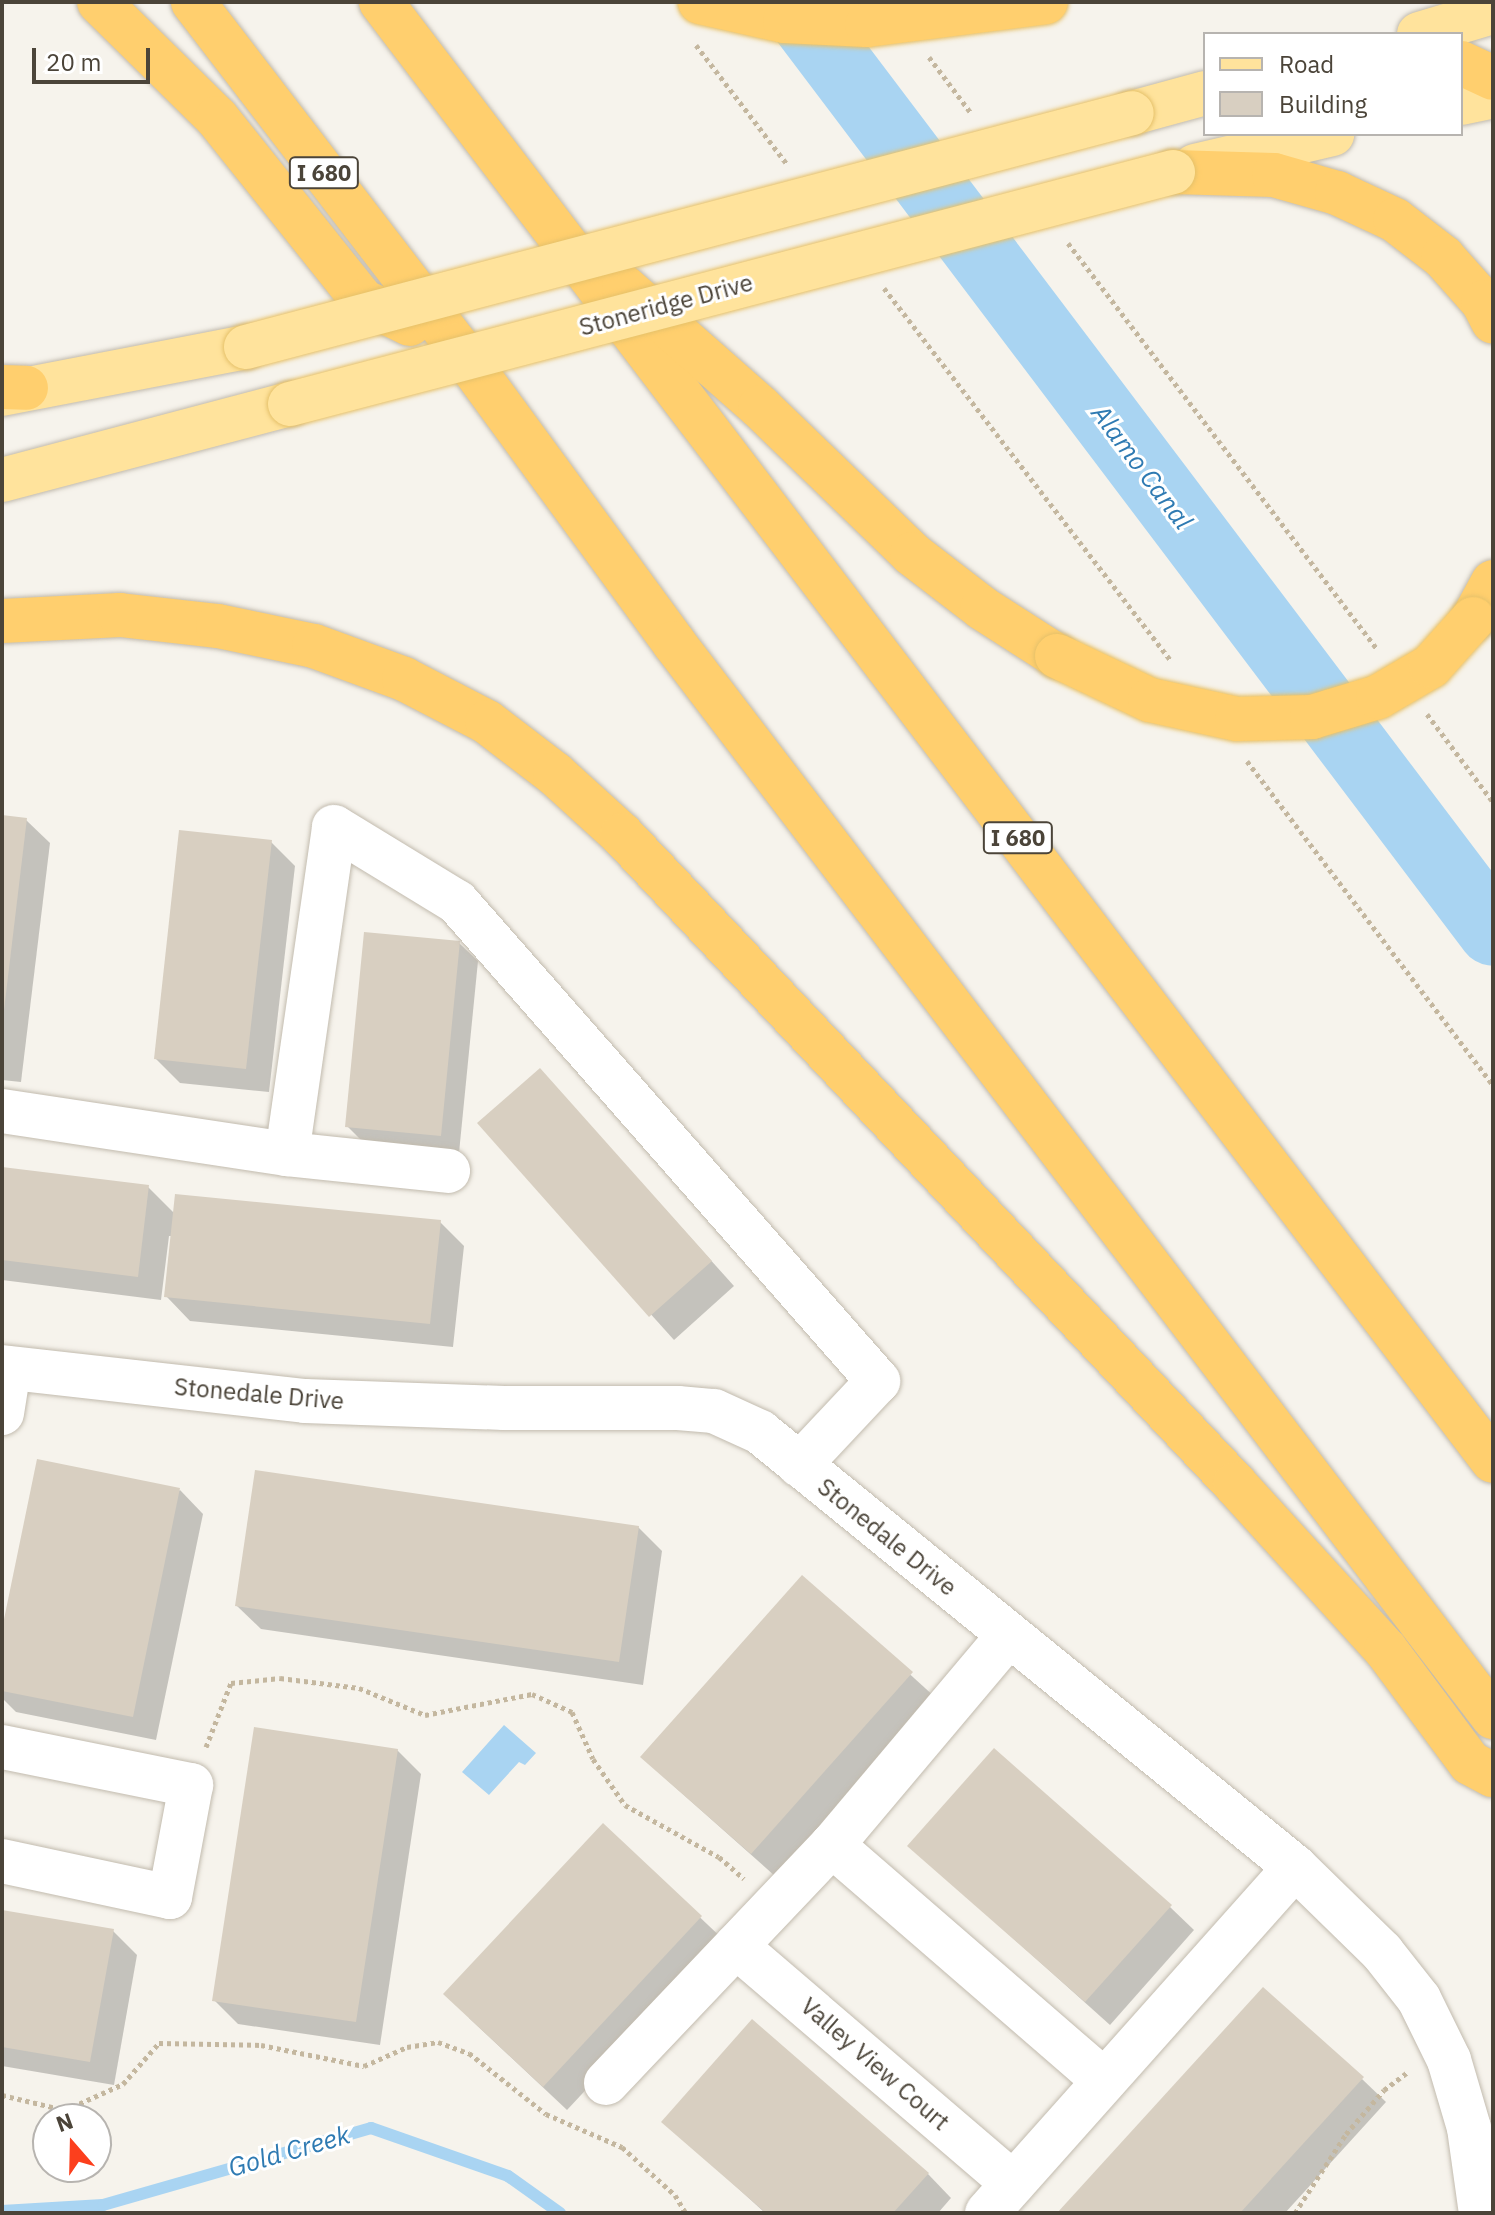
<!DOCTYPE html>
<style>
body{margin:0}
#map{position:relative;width:1495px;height:2215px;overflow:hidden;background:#f6f3ec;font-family:"IBM Plex Sans",sans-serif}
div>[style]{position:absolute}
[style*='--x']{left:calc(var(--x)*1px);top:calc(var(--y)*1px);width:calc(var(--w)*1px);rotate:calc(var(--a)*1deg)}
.water>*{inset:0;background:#a9d4f2}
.shadow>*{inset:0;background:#0003}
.stream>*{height:12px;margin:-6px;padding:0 6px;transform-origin:6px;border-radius:6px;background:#a9d4f2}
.river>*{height:70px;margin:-35px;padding:0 35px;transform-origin:35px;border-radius:35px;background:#a9d4f2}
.building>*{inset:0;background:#d8cfc1}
.path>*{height:5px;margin-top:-2.5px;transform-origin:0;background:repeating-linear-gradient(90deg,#c4b79f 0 4px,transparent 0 8px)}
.roads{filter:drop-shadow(0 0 2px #c2bbae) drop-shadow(0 0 2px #c2bbae)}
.minor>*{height:44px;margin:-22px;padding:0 22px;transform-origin:22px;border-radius:22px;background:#fff}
.major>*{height:44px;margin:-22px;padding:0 22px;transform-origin:22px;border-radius:22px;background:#ffe39c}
.highway>*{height:44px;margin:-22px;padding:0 22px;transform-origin:22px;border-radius:22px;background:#ffcf6e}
.bridges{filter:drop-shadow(0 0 2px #e6c16a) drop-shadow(0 0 2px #e6c16a)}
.major-bridge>*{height:44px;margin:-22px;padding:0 22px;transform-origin:22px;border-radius:22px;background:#ffe39c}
.highway-bridge>*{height:44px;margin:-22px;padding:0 22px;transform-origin:22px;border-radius:22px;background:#ffcf6e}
span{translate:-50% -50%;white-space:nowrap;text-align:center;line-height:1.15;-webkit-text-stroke:6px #fff;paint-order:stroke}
.shield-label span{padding:2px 6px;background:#fff;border:2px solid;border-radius:6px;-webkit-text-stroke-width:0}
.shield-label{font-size:22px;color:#4b4439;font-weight:700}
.street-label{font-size:24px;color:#4b4439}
.water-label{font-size:26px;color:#2e7ab2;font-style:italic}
.frame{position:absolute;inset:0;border:4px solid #4b4439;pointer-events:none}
.legend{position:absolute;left:1203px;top:32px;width:260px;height:104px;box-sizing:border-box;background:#fff;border:2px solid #b7b4b0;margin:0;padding:10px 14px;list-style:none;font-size:24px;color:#4b4439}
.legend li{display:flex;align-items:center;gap:16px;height:40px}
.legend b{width:40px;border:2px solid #b7b4b0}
.north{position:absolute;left:32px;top:2103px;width:80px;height:80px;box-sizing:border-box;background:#fff;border:2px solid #b7b4b0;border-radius:50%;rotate:340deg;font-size:22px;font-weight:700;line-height:32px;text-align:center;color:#4b4439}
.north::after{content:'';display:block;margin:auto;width:28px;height:36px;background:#fc3f1d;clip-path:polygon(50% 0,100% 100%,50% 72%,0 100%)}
.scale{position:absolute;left:32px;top:48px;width:118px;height:36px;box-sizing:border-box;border:4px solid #4b4439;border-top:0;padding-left:10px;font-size:24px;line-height:28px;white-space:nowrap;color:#4b4439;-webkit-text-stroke:6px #fff;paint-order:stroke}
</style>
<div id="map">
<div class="water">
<i style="clip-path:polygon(504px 1725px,536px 1753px,525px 1765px,519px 1762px,489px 1795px,462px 1772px)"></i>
</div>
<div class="shadow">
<i style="clip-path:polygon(2px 817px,26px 820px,50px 843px,21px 1082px,2px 1080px)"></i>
<i style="clip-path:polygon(271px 842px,295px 866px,269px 1092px,180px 1083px,156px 1059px)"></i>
<i style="clip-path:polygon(459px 943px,478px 961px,459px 1153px,365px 1144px,347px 1126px)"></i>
<i style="clip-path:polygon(540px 1070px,734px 1286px,674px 1340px,479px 1123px)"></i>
<i style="clip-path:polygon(2px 1169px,148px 1187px,175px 1214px,440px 1222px,464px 1246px,453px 1347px,190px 1321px,167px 1297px,173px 1236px,169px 1236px,161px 1300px,2px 1280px)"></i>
<i style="clip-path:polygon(180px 1490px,203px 1514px,156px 1740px,16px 1712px,2px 1698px,2px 1639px)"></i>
<i style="clip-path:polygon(638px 1527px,662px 1551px,643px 1685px,261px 1629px,237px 1606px)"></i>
<i style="clip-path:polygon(803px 1577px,936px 1698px,776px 1877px,667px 1780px)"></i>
<i style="clip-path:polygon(397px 1750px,421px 1774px,380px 2045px,238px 2024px,214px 2000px)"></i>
<i style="clip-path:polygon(603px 1826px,725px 1941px,567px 2110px,469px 2018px)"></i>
<i style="clip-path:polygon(910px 1846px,1170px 1907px,1194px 1930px,1110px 2025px)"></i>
<i style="clip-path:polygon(2px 1912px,113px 1931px,137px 1955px,114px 2085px,2px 2066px)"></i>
<i style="clip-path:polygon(1362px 2079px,1386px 2102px,1285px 2213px,1060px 2213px)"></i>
<i style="clip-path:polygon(664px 2121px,928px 2174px,951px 2198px,938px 2213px,765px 2213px)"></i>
</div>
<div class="stream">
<i style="--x:2;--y:2211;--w:101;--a:-3.4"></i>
<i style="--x:103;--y:2205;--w:279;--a:-16"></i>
<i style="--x:371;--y:2128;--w:145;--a:19.3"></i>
<i style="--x:508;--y:2176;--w:64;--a:35.4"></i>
</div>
<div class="river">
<i style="--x:791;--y:2;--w:1164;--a:52.92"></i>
</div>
<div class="building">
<i style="clip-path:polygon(2px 815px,27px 818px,4px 1010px,2px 1010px)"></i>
<i style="clip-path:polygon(179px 830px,272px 840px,246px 1069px,154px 1059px)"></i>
<i style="clip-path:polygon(364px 932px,460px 941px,441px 1136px,345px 1127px)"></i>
<i style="clip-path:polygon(540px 1068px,712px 1261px,649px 1317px,477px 1123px)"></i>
<i style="clip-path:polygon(2px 1167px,149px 1185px,138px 1277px,2px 1260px)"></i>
<i style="clip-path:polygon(175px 1194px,441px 1220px,430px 1324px,164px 1297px)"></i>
<i style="clip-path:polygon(37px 1459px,180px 1488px,133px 1717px,2px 1691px,2px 1629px)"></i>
<i style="clip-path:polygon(255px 1470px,639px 1526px,619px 1662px,235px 1606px)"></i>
<i style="clip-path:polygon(802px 1575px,913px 1672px,751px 1854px,640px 1757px)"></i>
<i style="clip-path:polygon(254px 1727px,398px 1749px,356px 2022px,212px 2001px)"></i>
<i style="clip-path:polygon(994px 1748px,1172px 1905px,1085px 2002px,907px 1846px)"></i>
<i style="clip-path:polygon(603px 1823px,702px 1916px,543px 2087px,443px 1994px)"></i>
<i style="clip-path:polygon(2px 1910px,114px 1929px,90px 2062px,2px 2047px)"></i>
<i style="clip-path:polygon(1263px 1987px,1364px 2077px,1240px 2213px,1057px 2213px)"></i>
<i style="clip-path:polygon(752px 2019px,929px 2173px,893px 2213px,766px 2213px,661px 2122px)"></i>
</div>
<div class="path">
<i style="--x:696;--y:45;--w:150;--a:52.6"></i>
<i style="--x:929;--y:57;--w:70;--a:53.1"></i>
<i style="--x:1068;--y:243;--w:510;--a:52.73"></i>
<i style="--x:884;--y:288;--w:471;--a:52.4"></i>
<i style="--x:1427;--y:714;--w:110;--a:53.1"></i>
<i style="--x:1247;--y:761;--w:407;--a:52.8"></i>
<i style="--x:206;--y:1747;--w:69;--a:-68.7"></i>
<i style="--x:231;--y:1683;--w:49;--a:-5.8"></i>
<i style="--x:280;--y:1678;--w:80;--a:7.2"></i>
<i style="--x:359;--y:1688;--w:71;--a:22.2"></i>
<i style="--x:425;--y:1715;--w:109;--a:-11.1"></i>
<i style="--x:532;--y:1694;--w:44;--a:24.2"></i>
<i style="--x:572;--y:1712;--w:51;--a:65.9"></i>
<i style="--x:593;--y:1759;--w:56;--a:55.2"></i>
<i style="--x:625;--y:1805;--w:107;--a:29"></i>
<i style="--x:719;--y:1857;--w:33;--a:41"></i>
<i style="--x:2;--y:2095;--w:65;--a:13.4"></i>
<i style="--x:65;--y:2110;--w:64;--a:-24.1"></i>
<i style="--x:123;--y:2084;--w:55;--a:-48.7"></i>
<i style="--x:159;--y:2043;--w:102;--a:1.1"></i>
<i style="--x:261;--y:2045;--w:105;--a:11.5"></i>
<i style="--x:364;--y:2066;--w:47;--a:-23.8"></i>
<i style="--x:407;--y:2047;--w:31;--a:-9"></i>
<i style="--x:438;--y:2042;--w:33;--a:20"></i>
<i style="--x:469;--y:2053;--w:98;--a:38.4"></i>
<i style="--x:546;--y:2114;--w:83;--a:23.5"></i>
<i style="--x:622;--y:2147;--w:72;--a:42.2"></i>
<i style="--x:675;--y:2195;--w:21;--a:59"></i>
<i style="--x:1295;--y:2213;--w:94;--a:-57.2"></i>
<i style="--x:1346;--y:2134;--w:58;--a:-49.2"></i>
<i style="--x:1384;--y:2090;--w:31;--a:-37"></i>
</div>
<div class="roads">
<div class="minor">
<i style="--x:2;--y:1111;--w:288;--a:8.6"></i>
<i style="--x:287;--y:1154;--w:162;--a:6"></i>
<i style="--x:287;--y:1154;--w:330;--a:-81.8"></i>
<i style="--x:334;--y:827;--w:144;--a:31.4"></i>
<i style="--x:457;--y:902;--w:638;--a:48.69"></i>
<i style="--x:878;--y:1381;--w:115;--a:133.2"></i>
<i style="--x:2;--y:1367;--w:305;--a:6.4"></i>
<i style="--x:305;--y:1401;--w:199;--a:2"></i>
<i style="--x:504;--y:1408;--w:174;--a:0"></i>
<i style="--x:678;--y:1408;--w:36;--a:5"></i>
<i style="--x:714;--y:1411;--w:51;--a:24.5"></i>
<i style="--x:760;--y:1432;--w:690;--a:39.11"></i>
<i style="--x:1295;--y:1867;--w:122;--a:44.3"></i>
<i style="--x:1382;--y:1952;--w:60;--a:51.8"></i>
<i style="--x:1419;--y:1999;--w:68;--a:63.8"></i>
<i style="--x:1449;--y:2060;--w:71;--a:73.6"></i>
<i style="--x:1469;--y:2128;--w:86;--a:82"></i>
<i style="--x:2;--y:1413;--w:45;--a:-81"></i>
<i style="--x:2;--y:1747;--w:193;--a:11.4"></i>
<i style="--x:191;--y:1785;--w:114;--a:100.6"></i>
<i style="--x:170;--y:1897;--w:172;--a:-167.9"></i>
<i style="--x:832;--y:1845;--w:360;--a:40.9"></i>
<i style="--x:736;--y:1946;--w:365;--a:40.6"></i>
<i style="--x:606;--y:2083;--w:328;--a:-46.5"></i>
<i style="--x:832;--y:1845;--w:273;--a:-49.9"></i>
<i style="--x:987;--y:2213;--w:463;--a:-48.3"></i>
</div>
<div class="major">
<i style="--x:1419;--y:34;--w:77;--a:-16.6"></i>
<i style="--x:1461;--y:103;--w:33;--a:-12"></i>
<i style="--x:1132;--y:113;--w:76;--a:-15.3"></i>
<i style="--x:1195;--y:166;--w:141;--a:-13.1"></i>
<i style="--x:2;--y:394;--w:248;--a:-10.9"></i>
<i style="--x:2;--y:480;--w:298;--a:-14.8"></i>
</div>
<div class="highway">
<i style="--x:99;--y:2;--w:165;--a:44.5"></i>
<i style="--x:217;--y:118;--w:234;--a:51.4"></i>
<i style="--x:363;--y:301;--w:52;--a:26.1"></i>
<i style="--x:193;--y:2;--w:432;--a:52.5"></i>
<i style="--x:456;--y:345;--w:369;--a:53.8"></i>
<i style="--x:674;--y:643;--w:1351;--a:52.67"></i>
<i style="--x:381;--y:2;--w:1834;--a:52.69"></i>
<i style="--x:1461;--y:63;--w:35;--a:25"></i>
<i style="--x:1173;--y:172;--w:101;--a:1.7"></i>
<i style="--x:1274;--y:175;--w:66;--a:15.9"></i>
<i style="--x:1337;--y:193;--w:64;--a:25"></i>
<i style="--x:1395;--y:220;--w:61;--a:37.6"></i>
<i style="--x:1443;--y:257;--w:60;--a:48.4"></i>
<i style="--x:1483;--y:302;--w:22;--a:63"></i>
<i style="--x:624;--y:287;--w:181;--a:41.4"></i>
<i style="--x:760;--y:407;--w:211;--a:44"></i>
<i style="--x:912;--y:554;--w:88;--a:37.6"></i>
<i style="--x:982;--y:608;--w:89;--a:32.6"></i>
<i style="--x:2;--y:387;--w:24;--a:2"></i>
<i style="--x:1473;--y:619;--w:42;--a:-61.6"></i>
<i style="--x:2;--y:621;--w:118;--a:-2.9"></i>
<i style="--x:120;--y:615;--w:99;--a:6.4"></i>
<i style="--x:218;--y:626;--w:98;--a:11.8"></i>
<i style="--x:314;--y:646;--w:96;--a:20.1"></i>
<i style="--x:404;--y:679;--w:93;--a:27.4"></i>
<i style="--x:487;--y:722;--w:86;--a:37.4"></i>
<i style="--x:555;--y:774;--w:91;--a:42.3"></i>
<i style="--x:622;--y:835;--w:893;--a:46.63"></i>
<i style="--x:1235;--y:1484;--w:224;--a:47.7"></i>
<i style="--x:1386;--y:1650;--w:141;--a:53.4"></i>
<i style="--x:1470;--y:1763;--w:26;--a:28"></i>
</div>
</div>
<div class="bridges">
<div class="major-bridge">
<i style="--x:246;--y:347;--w:916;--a:-14.79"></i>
<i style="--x:290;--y:404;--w:913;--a:-14.72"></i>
</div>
<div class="highway-bridge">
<i style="--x:700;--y:2;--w:87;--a:12.6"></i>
<i style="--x:785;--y:21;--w:82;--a:2.8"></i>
<i style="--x:867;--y:25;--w:180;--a:-7.3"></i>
<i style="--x:1057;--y:656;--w:103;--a:25.3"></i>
<i style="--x:1150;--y:700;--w:89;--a:12.3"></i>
<i style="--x:1237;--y:719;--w:75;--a:-1.5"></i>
<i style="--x:1312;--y:717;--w:69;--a:-16.9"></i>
<i style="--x:1378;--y:697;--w:61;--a:-30.3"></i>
<i style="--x:1431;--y:666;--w:63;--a:-48.2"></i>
</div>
</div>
<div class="shield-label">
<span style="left:324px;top:173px">I 680</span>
<span style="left:1018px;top:838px">I 680</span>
</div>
<div class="street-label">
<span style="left:666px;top:305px;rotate:-15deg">Stoneridge Drive</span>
<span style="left:259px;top:1394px;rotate:5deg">Stonedale Drive</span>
<span style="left:887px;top:1537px;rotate:39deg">Stonedale Drive</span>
<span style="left:875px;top:2064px;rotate:41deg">Valley View Court</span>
</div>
<div class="water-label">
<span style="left:1142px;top:467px;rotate:53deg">Alamo Canal</span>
<span style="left:289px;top:2151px;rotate:-16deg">Gold Creek</span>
</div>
<div class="frame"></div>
<ul class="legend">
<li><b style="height:10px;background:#ffe39c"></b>Road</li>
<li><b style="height:22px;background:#d8cfc1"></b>Building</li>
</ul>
<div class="north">N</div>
<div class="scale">20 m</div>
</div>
